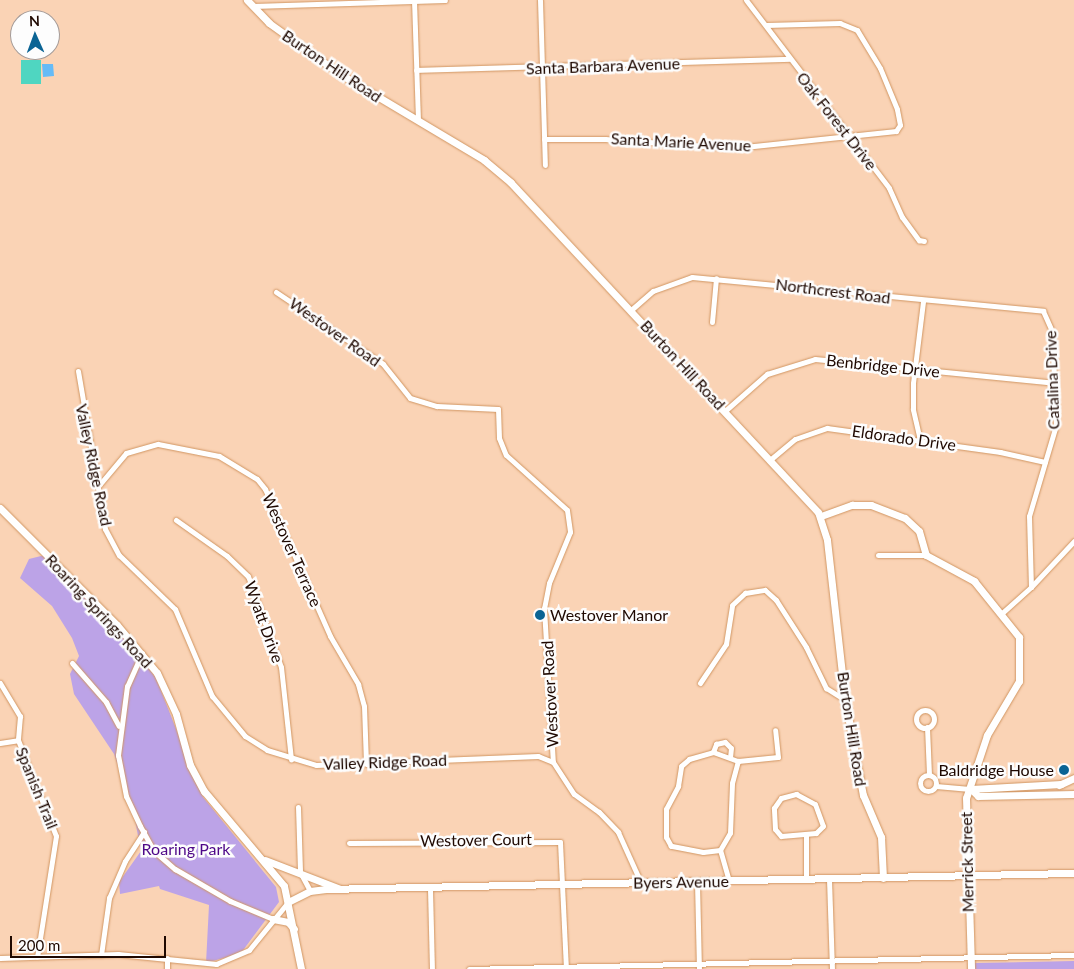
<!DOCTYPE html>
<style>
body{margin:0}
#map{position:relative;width:1074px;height:969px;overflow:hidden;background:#fad3b5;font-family:Lato,sans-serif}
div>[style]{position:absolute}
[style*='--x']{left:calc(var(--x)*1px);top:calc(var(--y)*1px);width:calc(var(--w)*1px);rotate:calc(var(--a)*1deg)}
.green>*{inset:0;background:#bca3e7}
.water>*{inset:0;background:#4fd6c1}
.building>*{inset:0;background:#65bbf7}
.roads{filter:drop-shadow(0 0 1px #d19662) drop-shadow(0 0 1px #d19662)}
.street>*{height:5px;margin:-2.5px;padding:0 2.5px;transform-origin:2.5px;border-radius:2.5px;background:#fff}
.street>.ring{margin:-2.5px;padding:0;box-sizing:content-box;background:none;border:5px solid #fff;border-radius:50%}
.secondary>*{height:7px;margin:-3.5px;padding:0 3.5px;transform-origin:3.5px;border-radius:3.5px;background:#fff}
.dots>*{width:14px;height:14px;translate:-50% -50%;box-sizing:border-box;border:2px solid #fdfdfd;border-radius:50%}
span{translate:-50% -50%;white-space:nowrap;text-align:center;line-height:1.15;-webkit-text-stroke:5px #fdfdfd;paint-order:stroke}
.street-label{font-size:16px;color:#1e0800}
.poi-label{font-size:16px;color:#1e0800}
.left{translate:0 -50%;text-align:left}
.right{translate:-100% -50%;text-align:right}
.park-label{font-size:16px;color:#4e0888}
.north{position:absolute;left:10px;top:10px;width:50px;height:50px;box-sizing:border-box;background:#fdfdfd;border:1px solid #a49b98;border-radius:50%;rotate:358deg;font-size:14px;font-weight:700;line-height:20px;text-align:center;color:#1e0800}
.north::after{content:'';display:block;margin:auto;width:18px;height:22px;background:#0b6494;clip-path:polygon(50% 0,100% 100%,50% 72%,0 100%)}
.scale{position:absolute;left:10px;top:936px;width:156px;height:22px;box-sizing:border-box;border:2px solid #1e0800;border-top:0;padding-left:6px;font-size:15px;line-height:18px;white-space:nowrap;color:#1e0800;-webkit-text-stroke:4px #fdfdfd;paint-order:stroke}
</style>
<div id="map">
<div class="green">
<i style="clip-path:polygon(45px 555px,125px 638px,156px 678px,203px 797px,276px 887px,279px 902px,241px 953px,206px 963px,209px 905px,160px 889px,159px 886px,120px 894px,119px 882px,141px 851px,134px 815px,114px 754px,74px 694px,70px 674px,79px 656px,72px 638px,52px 606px,20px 578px,29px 559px)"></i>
<i style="clip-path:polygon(1074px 961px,1074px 969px,975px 969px,975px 963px)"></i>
</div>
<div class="water">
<i style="clip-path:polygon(21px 60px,41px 60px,41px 84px,21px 84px)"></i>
</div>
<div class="building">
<i style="clip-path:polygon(42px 64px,53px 64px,54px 76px,43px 77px)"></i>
</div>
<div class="roads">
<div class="street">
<i style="--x:414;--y:0;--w:119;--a:88.1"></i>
<i style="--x:540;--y:0;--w:165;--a:88.3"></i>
<i style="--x:746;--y:0;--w:236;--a:52.7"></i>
<i style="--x:889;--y:188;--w:32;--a:66"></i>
<i style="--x:902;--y:217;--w:29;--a:54"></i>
<i style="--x:919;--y:240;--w:5;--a:11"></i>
<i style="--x:253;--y:6;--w:192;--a:-1.8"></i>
<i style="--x:416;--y:70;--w:373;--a:-1.7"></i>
<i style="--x:544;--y:139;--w:61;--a:0"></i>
<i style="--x:605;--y:139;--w:130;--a:4"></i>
<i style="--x:735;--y:148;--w:162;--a:-6"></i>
<i style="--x:896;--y:131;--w:7;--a:-56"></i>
<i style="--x:900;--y:125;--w:16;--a:-101"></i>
<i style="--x:897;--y:109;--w:44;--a:-112.5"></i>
<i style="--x:880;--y:68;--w:44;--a:-121.2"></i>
<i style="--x:857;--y:30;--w:18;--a:-158"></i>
<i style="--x:840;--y:23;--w:74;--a:178.5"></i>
<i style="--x:276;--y:292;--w:129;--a:33.9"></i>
<i style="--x:383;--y:364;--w:43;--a:51.5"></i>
<i style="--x:410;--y:398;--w:28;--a:17"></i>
<i style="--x:437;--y:406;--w:61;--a:2.8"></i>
<i style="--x:498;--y:409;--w:29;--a:88"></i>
<i style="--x:499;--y:438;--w:18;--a:68"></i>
<i style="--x:506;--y:455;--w:82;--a:42"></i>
<i style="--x:567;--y:510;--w:22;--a:82"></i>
<i style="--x:570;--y:532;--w:55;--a:112.4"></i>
<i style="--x:549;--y:583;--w:25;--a:101"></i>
<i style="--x:544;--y:608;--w:154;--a:86.7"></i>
<i style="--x:553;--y:762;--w:38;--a:57"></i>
<i style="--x:574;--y:794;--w:31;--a:36"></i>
<i style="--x:599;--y:812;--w:28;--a:46"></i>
<i style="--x:618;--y:832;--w:56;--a:65.7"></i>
<i style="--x:631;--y:310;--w:29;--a:-41"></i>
<i style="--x:653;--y:291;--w:41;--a:-19.7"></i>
<i style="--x:692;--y:277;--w:353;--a:5.5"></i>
<i style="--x:1043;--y:311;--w:22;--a:66"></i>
<i style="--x:1052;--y:331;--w:94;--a:87.6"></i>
<i style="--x:1056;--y:425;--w:95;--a:106.5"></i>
<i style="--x:1029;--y:516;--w:71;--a:88.4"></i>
<i style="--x:1031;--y:587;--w:38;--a:138"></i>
<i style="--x:712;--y:322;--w:44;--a:-84.8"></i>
<i style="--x:78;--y:371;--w:160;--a:80.3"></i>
<i style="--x:105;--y:529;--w:30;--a:62"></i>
<i style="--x:119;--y:555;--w:78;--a:44"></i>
<i style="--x:175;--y:609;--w:95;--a:67"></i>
<i style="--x:212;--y:696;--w:52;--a:50.5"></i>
<i style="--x:245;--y:736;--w:26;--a:32"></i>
<i style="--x:267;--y:750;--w:51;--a:17"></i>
<i style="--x:316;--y:765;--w:222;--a:-2.3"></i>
<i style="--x:538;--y:756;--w:16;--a:22"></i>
<i style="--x:726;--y:410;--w:55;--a:-41.3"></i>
<i style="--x:767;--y:374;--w:50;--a:-17.4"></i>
<i style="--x:815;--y:359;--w:240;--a:5.7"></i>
<i style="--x:920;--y:440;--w:32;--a:-103"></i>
<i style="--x:913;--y:409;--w:26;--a:-90"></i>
<i style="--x:913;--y:383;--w:83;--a:-83"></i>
<i style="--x:771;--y:459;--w:31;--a:-40"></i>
<i style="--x:795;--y:439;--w:34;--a:-19"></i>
<i style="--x:827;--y:428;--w:175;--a:7.9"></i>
<i style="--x:1000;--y:452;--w:46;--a:12.5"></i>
<i style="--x:100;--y:484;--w:40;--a:-50"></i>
<i style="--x:126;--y:453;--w:33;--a:-16"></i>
<i style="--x:158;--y:444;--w:62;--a:11.1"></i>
<i style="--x:219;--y:456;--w:44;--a:31.2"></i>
<i style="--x:257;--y:479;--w:13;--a:51"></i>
<i style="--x:265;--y:489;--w:161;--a:66.1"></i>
<i style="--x:330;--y:636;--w:56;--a:59.7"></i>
<i style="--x:358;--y:684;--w:23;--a:75"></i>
<i style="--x:364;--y:706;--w:58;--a:88"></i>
<i style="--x:176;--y:520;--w:62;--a:35.2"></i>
<i style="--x:227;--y:556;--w:29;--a:44"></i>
<i style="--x:248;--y:576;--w:97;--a:70.1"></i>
<i style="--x:281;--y:667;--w:93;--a:83.8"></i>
<i style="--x:878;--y:555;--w:48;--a:0"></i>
<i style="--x:1031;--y:587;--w:63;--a:-46.9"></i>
<i style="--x:142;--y:653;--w:36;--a:114"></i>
<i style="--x:127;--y:686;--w:70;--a:97.4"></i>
<i style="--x:118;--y:755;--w:42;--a:79"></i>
<i style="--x:126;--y:796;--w:33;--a:65"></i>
<i style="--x:140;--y:826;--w:29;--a:61"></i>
<i style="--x:154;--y:851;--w:28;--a:41"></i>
<i style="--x:175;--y:869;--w:64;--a:30.2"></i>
<i style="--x:230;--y:901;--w:47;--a:22.7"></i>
<i style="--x:72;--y:663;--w:52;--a:48.9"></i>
<i style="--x:106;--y:702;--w:27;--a:62"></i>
<i style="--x:0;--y:683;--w:39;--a:59"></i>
<i style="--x:20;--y:716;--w:24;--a:95"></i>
<i style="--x:18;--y:740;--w:103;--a:68.4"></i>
<i style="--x:56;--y:836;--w:122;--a:98.9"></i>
<i style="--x:700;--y:683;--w:47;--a:-56.3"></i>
<i style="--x:726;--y:644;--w:39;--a:-81"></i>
<i style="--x:732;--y:605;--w:18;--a:-43"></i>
<i style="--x:745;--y:593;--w:20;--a:-9"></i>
<i style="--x:765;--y:590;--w:15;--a:42"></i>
<i style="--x:776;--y:600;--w:56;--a:57.4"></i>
<i style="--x:806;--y:647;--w:46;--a:64"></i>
<i style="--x:826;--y:688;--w:22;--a:32"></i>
<i class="ring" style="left:916px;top:710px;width:13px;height:13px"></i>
<i style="--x:927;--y:727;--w:47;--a:87.6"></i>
<i style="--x:0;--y:743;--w:18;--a:-9"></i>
<i style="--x:713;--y:752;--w:9;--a:-69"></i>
<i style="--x:716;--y:744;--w:9;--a:-13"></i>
<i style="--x:725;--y:742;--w:8;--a:45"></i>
<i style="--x:731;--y:748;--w:9;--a:96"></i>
<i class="ring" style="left:920px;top:775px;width:11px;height:11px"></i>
<i style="--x:936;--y:786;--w:34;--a:5"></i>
<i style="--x:796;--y:794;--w:21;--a:28"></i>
<i style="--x:815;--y:804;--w:23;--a:70"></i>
<i style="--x:823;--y:826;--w:10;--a:135"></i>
<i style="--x:816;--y:833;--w:35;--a:175"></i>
<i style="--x:781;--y:836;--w:9;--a:-131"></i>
<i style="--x:775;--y:829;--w:21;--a:-93"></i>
<i style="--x:774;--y:808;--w:12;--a:-55"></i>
<i style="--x:781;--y:798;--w:16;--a:-15"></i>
<i style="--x:298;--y:807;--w:65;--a:88.2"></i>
<i style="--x:300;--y:872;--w:21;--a:62"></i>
<i style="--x:806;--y:835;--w:44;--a:90"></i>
<i style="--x:349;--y:843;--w:211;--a:-0.3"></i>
<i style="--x:560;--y:842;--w:127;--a:87.3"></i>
<i style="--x:720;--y:850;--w:17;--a:173"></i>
<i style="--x:703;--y:852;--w:33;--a:-169"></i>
<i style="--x:671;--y:846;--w:10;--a:-119"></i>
<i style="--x:666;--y:837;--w:28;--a:-90"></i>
<i style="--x:666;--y:809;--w:26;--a:-62"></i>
<i style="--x:678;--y:786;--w:20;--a:-81"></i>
<i style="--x:681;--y:766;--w:11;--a:-41"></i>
<i style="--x:689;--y:759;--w:25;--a:-16"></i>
<i style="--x:713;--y:752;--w:27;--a:20"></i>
<i style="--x:829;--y:879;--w:90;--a:88.1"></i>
<i style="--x:729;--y:881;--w:32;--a:-106"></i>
<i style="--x:720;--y:850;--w:20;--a:-60"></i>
<i style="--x:730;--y:833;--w:50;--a:-87.7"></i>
<i style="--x:732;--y:783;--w:23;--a:-75"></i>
<i style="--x:738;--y:761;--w:40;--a:-5.7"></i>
<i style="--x:778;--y:757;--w:27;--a:-96"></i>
<i style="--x:697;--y:882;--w:87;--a:88.7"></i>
<i style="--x:430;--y:889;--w:80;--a:88.6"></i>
<i style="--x:101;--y:955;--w:58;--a:-82"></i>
<i style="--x:109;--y:898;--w:40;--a:-66.6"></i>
<i style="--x:125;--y:861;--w:35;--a:-57"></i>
<i style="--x:0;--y:958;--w:118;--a:-1.9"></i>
<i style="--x:118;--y:954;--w:99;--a:5.8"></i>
<i style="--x:216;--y:964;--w:36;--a:-23"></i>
<i style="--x:249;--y:950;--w:63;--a:-50.8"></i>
<i style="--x:167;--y:958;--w:11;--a:90"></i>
<i style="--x:469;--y:969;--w:605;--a:-1.33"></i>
</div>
<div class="secondary">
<i style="--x:247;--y:0;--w:32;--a:46"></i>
<i style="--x:269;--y:23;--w:87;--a:35.7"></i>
<i style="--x:340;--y:74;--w:168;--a:30.8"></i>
<i style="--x:484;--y:160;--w:35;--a:40"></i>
<i style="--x:511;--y:183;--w:450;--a:47"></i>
<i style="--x:818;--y:512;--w:29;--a:72"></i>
<i style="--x:827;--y:540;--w:161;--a:83.6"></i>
<i style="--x:845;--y:700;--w:97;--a:79.3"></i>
<i style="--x:863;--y:795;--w:46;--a:66.8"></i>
<i style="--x:881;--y:837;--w:41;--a:87.2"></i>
<i style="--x:0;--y:508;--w:165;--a:45"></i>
<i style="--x:117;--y:625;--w:62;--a:50.2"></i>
<i style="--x:157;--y:673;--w:45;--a:65.1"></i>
<i style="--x:176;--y:714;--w:53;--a:74.6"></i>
<i style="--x:190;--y:765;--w:30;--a:62"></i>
<i style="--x:204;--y:791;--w:124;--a:49.9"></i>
<i style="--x:284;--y:886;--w:85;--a:78.4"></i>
<i style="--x:821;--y:516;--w:33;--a:-20"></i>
<i style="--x:852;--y:505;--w:19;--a:0"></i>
<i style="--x:871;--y:505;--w:36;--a:21"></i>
<i style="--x:905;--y:518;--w:19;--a:43"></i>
<i style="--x:919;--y:531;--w:25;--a:74"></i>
<i style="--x:926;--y:555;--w:55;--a:28.4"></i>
<i style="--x:974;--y:581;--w:72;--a:51.2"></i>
<i style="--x:1019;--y:637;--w:44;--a:90"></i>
<i style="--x:1019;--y:681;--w:63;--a:120.7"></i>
<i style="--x:987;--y:735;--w:66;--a:108.4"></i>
<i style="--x:966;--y:798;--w:171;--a:88.3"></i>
<i style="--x:1059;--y:785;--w:17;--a:-25"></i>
<i style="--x:971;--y:789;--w:10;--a:45"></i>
<i style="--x:978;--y:796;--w:96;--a:-1.2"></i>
<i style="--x:971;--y:789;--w:90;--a:-3.2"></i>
<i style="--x:265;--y:860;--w:80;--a:21.1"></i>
<i style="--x:290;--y:901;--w:22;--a:-27"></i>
<i style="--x:310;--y:891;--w:16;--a:-7"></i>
<i style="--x:326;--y:889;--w:748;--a:-1.23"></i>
<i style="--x:273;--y:919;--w:15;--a:11"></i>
<i style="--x:288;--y:922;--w:9;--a:49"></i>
</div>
</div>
<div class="dots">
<i style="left:540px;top:615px;background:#0b6494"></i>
<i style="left:1064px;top:770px;background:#0b6494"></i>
</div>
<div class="street-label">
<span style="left:332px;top:66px;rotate:34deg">Burton Hill Road</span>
<span style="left:603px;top:66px;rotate:-2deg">Santa Barbara Avenue</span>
<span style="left:837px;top:121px;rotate:52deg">Oak Forest Drive</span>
<span style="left:681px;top:142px;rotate:3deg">Santa Marie Avenue</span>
<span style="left:833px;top:291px;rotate:7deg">Northcrest Road</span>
<span style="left:335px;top:332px;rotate:35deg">Westover Road</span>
<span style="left:683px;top:365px;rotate:47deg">Burton Hill Road</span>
<span style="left:883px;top:366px;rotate:6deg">Benbridge Drive</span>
<span style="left:1052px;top:380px;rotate:-92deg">Catalina Drive</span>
<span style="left:904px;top:438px;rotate:8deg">Eldorado Drive</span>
<span style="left:94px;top:465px;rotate:78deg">Valley Ridge Road</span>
<span style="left:292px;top:550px;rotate:66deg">Westover Terrace</span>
<span style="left:99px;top:611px;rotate:47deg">Roaring Springs Road</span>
<span style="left:264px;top:622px;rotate:70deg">Wyatt Drive</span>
<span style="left:550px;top:694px;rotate:-93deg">Westover Road</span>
<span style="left:852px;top:729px;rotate:81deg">Burton Hill Road</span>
<span style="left:385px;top:762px;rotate:-2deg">Valley Ridge Road</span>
<span style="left:37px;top:788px;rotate:68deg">Spanish Trail</span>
<span style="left:476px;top:840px;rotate:-1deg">Westover Court</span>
<span style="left:967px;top:862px;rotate:-91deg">Merrick Street</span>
<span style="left:681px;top:882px;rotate:-1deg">Byers Avenue</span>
</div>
<div class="poi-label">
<span class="left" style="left:550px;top:615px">Westover Manor</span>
<span class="right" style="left:1054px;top:770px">Baldridge House</span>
</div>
<div class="park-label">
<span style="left:186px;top:849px">Roaring Park</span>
</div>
<div class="north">N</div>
<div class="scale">200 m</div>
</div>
